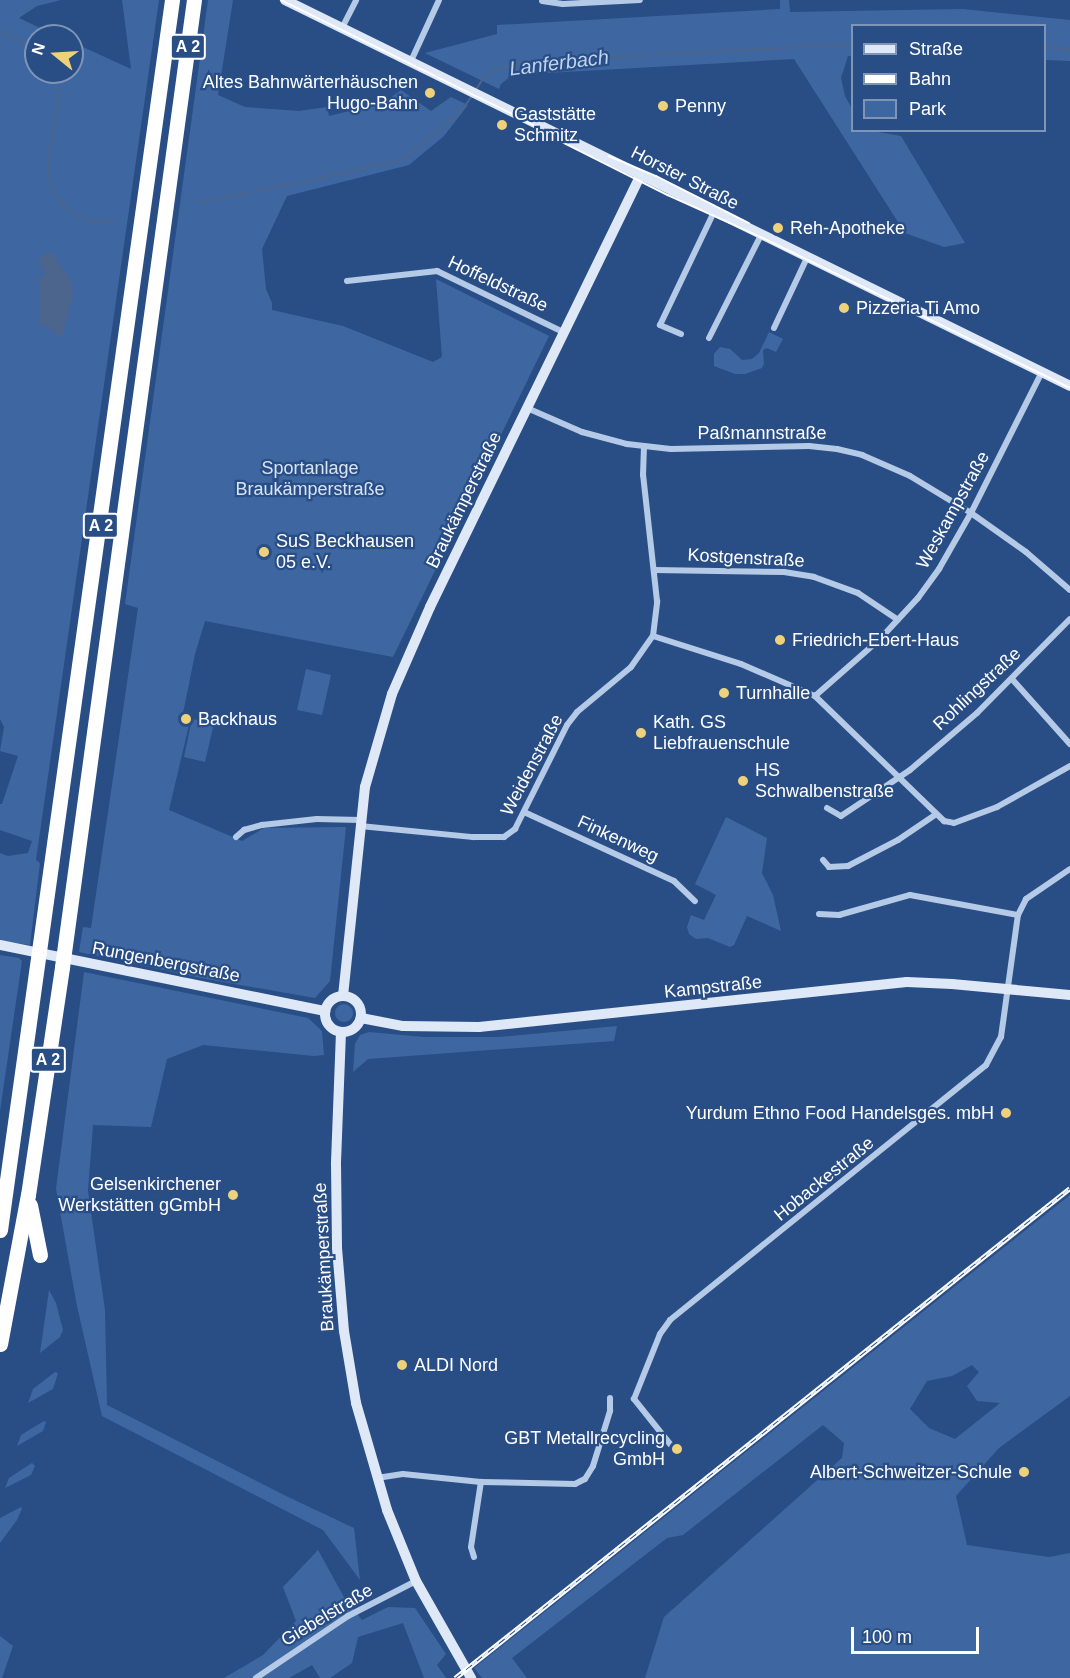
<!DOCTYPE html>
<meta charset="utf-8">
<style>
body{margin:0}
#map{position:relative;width:1070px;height:1678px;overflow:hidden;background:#294e86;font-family:Arial,sans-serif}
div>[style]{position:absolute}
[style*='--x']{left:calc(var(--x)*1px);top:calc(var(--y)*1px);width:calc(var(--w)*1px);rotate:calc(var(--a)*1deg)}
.green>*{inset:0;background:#3e67a2}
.round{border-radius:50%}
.water>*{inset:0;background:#4b658d}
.stream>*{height:2px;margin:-1px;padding:0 1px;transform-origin:1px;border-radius:1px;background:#4b658d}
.street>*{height:6px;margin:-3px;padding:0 3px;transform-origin:3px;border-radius:3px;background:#b4cae7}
.secondary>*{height:10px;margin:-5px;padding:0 5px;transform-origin:5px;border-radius:5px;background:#dee8f7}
.secondary>.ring{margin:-5px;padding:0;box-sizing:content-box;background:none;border:10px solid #dee8f7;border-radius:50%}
.highway>*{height:15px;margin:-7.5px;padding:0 7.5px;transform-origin:7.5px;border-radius:7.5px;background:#fff}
.tram>*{height:1.5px;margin:-0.75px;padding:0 0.75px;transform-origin:0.75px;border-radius:0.75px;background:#fff}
.rail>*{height:4.5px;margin-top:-2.25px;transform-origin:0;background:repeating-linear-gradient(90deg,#294e86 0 7px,#fff 0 14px);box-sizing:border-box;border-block:2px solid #fff}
.dots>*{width:16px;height:16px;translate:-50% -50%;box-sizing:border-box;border:3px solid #294e86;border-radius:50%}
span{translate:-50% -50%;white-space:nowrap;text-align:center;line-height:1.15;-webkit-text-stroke:4.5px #294e86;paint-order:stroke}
.shield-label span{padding:2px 4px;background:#294e86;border:2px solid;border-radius:4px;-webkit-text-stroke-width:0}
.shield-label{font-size:16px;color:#fff;font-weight:700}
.poi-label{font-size:18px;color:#fff}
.right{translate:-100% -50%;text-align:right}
.left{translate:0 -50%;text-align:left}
.street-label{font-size:18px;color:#fff}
.park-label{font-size:18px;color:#d8e4f6}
.water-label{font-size:20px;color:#c0d4ef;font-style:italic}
.legend{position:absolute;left:851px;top:24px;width:195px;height:108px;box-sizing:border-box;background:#294e86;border:2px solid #7f95b6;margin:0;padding:8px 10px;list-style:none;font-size:18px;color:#fff}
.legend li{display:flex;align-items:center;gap:12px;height:30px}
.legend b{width:30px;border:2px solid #7f95b6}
.north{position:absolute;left:24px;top:24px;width:60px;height:60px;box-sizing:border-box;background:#294e86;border:2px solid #7f95b6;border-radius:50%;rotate:288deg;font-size:16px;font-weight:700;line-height:24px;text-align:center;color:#fff}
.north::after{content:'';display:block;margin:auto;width:21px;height:27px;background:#eed27b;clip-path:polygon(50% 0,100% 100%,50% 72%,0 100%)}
.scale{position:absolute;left:851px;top:1627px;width:128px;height:27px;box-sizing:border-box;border:3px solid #fff;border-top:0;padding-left:8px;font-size:18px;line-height:21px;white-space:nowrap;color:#fff;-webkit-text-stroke:4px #294e86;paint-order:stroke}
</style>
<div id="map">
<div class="green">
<i style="clip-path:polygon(0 0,61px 0,37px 6px,19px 18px,57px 36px,36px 36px,36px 72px,72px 72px,72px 42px,131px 69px,122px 0,159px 0,36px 860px,40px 863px,30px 945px,0 941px,0 853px,8px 856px,28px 853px,32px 841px,0 830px,0 804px,2px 804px,18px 756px,0 751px,4px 727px,0 719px)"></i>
<i style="clip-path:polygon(208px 0,233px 0,218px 95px,245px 107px,299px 111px,327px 107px,329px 116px,366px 107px,390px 98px,401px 90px,431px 111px,451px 97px,468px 105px,444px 136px,409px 165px,287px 196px,262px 249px,266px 289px,272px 303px,272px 310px,343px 326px,433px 362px,442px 357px,436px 279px,549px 336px,393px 657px,205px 621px,195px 654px,181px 723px,189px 725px,169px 810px,242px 841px,264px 828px,346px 827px,330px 981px,315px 998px,206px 979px,79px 952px,83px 927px,91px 928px,138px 608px,125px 604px)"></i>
<i style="clip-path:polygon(780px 0,789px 0,790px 12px,963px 9px,1070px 20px,1070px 61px,1045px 60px,1044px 26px,852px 26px,852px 56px,848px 56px,841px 78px,845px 96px,852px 109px,852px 130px,872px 131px,901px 136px,965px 243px,944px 247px,905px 233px,794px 59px,512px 75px,501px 84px,499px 89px,425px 53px,497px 34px,497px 25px,780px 9px)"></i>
<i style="clip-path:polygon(769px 332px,783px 339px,776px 352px,767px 348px,763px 350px,764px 364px,762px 368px,745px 374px,735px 374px,714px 366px,714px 354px,720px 347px,730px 349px,742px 360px,752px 359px,759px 353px)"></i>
<i style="clip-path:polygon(306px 669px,331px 675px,322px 715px,297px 710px)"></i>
<i style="clip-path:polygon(192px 719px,214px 723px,205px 762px,184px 757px)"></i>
<i style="clip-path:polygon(726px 817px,767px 838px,762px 873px,773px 895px,781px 931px,747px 916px,734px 945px,730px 947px,708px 938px,696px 939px,689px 934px,687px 927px,691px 915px,704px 920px,716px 895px,695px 884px)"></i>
<i style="clip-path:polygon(0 955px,19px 958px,22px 961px,0 1111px)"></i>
<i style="clip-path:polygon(84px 972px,308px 1018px,322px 1031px,324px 1055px,314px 1056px,203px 1045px,167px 1059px,151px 1127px,93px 1125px,88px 1191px,105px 1310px,107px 1405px,286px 1496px,354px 1528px,360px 1580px,323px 1530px,102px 1416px,77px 1306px,56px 1189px)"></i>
<i class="round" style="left:335px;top:1004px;width:18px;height:18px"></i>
<i style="clip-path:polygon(617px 1026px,614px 1041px,368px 1059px,353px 1072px,355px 1044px,360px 1035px,369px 1032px,424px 1037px,499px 1037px)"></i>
<i style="clip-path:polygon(evenodd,1070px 1195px,1070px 1396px,999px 1448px,956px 1496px,967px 1545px,1049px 1557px,1070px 1553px,1070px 1678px,645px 1678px,664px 1617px,842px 1458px,844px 1443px,823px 1425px,683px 1535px,667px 1538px,512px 1658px,527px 1678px,482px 1678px,474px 1668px,1070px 1195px,972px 1365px,979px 1372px,967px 1386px,977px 1401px,1000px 1403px,955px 1439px,929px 1428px,910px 1409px,927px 1381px,952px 1376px,972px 1365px)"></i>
<i style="clip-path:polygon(49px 1290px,56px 1303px,63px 1330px,60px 1337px,40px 1353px)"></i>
<i style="clip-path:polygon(55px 1372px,58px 1373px,53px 1389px,28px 1403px,33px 1389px)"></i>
<i style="clip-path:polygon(44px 1421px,46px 1422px,43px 1431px,17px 1446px,21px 1435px)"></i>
<i style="clip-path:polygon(32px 1463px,35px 1466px,31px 1475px,5px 1488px,9px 1478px)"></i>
<i style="clip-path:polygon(21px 1507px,22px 1509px,17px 1520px,0 1543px,0 1518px)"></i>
<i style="clip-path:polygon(318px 1550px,345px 1599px,362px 1620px,388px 1607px,415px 1608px,446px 1654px,437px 1665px,446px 1678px,424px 1678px,403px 1623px,358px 1637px,352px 1663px,330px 1678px,320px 1678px,312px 1665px,289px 1678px,224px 1678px,263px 1655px,296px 1621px,283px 1587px)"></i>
<i style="clip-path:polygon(0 1636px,13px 1646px,2px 1678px,0 1678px)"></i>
</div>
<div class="water">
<i style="clip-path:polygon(45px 253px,52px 253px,72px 282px,73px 296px,62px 336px,58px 337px,49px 327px,40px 325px,39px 322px,40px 277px,45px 274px,38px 260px)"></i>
</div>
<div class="stream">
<i style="--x:0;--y:31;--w:40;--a:26.6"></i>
<i style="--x:1044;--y:47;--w:26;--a:4"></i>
<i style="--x:53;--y:72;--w:25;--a:78"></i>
<i style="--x:58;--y:96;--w:74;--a:97.8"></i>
<i style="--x:48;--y:169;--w:20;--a:79"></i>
<i style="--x:52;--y:189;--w:15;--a:58"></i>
<i style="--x:60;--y:202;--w:21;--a:41"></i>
<i style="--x:76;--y:216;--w:20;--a:18"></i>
<i style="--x:95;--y:222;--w:20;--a:-6"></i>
<i style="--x:475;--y:91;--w:17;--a:-57"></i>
<i style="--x:484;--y:77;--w:11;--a:-38"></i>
<i style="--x:493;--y:70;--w:36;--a:-13"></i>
<i style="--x:528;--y:62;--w:324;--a:-3.2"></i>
<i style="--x:199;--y:203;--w:204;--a:-11.9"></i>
<i style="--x:399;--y:161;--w:73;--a:-37.8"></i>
<i style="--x:457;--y:116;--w:25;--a:-53"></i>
</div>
<div class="street">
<i style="--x:542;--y:1;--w:21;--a:8"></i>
<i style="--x:563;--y:4;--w:77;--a:-3"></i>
<i style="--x:342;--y:28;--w:31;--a:-63"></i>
<i style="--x:411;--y:61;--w:67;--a:-65.3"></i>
<i style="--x:347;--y:281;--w:91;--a:-6.3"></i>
<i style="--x:437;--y:271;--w:140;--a:25.8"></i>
<i style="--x:774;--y:328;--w:77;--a:-64.8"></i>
<i style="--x:681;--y:334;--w:23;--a:-157"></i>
<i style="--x:660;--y:325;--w:125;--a:-64.5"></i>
<i style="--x:709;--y:338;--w:115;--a:-63.2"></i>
<i style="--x:527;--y:408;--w:60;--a:23.6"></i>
<i style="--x:582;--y:432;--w:47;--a:14.9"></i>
<i style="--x:627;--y:444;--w:44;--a:6.5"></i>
<i style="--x:671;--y:449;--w:138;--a:-1.2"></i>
<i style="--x:809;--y:446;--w:28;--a:6"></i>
<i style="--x:837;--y:449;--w:26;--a:13"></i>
<i style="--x:862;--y:455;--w:52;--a:23.6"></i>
<i style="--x:910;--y:476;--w:71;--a:31.2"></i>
<i style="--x:971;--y:513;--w:67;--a:35.3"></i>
<i style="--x:1026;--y:552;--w:58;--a:40.8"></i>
<i style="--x:654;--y:570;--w:130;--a:0.9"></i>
<i style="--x:784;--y:572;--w:30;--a:9"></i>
<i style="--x:814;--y:577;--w:47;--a:20"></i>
<i style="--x:858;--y:593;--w:48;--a:34"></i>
<i style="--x:653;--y:636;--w:92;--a:17.7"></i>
<i style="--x:741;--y:664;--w:81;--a:23.4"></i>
<i style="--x:815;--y:696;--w:180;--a:44.1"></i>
<i style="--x:944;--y:821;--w:10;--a:11"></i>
<i style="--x:954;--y:823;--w:46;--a:-20.4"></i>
<i style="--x:997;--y:807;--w:84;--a:-29.3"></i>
<i style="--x:1012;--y:679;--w:87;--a:48.3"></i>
<i style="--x:815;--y:696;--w:86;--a:-41.2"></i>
<i style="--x:880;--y:639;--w:56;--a:-47.2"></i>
<i style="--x:918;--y:598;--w:36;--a:-54"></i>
<i style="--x:939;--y:569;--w:64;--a:-60.3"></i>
<i style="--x:971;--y:513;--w:158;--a:-63.3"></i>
<i style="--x:827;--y:808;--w:16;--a:30"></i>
<i style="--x:841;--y:816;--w:83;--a:-33.7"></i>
<i style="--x:910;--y:770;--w:88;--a:-40.4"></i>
<i style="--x:977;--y:713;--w:132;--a:-45.3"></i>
<i style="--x:524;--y:812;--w:165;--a:24.7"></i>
<i style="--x:674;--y:881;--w:29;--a:44"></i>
<i style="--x:360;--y:826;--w:114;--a:5.6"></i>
<i style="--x:473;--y:837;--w:31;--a:0"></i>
<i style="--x:504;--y:837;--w:14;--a:-36"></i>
<i style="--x:515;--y:829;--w:116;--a:-63.4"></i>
<i style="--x:567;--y:725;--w:16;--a:-52"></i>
<i style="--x:577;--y:712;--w:70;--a:-39.8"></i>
<i style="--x:631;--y:667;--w:38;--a:-55"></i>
<i style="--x:653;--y:636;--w:35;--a:-83"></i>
<i style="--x:657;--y:601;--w:127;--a:-96.3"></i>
<i style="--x:643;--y:475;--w:29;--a:-88"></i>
<i style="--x:236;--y:837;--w:11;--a:-41"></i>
<i style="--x:244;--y:830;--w:19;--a:-16"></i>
<i style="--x:262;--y:825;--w:55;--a:-6.2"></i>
<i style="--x:317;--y:819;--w:43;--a:1.3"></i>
<i style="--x:823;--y:860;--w:9;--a:49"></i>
<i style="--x:829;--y:867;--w:19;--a:-3"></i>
<i style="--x:848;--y:866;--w:56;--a:-27.5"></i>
<i style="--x:898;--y:840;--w:45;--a:-34"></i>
<i style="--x:819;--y:914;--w:20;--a:3"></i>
<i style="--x:839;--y:915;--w:74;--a:-15.7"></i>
<i style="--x:910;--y:895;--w:110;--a:10.5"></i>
<i style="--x:670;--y:1444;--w:58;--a:-128.7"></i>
<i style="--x:634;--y:1399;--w:70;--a:-68.2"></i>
<i style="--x:660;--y:1334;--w:17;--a:-54"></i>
<i style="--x:670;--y:1320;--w:406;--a:-38.9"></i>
<i style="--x:986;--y:1065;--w:32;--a:-62"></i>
<i style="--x:1001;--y:1037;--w:123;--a:-82.1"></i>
<i style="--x:1018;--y:915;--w:18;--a:-63"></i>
<i style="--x:1026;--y:899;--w:53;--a:-34.3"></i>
<i style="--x:377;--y:1478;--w:26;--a:-9"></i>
<i style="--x:403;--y:1474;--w:78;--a:5.9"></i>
<i style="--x:481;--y:1482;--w:94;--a:1.2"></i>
<i style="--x:575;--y:1484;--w:11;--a:-27"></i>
<i style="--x:585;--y:1479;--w:15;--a:-58"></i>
<i style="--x:593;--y:1466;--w:58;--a:-72.8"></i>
<i style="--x:610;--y:1411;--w:13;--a:-90"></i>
<i style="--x:474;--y:1557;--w:10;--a:-107"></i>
<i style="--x:471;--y:1547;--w:66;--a:-81.3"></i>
<i style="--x:256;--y:1678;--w:111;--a:-34"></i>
<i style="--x:348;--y:1616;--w:76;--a:-27.2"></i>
</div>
<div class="secondary">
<i style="--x:285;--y:0;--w:875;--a:26.18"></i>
<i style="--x:0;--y:945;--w:332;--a:11.5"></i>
<i style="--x:343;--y:996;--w:210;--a:-84"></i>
<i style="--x:365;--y:787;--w:97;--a:-73.8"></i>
<i style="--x:392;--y:694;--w:95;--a:-66.4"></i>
<i style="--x:430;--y:607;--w:481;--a:-64"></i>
<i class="ring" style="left:325px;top:996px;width:26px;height:26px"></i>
<i style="--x:361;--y:1018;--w:43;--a:10.8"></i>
<i style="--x:403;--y:1026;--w:76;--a:0.8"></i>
<i style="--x:479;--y:1027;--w:430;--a:-6"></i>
<i style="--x:907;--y:982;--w:45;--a:2.5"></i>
<i style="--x:952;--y:984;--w:119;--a:5.3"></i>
<i style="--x:341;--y:1032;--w:132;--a:92.2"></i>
<i style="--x:336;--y:1164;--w:84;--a:89.3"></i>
<i style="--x:337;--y:1248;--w:83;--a:85.2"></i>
<i style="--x:344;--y:1331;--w:73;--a:80.5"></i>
<i style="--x:356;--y:1403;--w:111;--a:73.8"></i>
<i style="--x:387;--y:1510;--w:77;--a:67.8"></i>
<i style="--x:416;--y:1581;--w:112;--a:60.4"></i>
</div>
<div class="highway">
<i style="--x:30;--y:1205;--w:51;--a:78.7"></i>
<i style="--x:0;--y:1230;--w:1242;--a:-82.04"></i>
<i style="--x:0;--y:1344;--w:152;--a:-79.4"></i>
<i style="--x:28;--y:1195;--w:231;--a:-81.5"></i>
<i style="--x:62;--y:967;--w:976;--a:-82.23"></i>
</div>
<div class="tram">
<i style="--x:281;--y:0;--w:263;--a:26.2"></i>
<i style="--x:517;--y:116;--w:56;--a:29.7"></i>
<i style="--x:566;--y:144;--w:114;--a:26.6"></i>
<i style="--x:668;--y:195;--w:102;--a:24.3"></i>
<i style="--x:761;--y:237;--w:344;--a:26"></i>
<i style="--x:609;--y:156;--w:51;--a:23.1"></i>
<i style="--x:656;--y:176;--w:104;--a:26.8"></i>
</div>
<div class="rail">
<i style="--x:455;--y:1678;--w:786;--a:-38.55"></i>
</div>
<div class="dots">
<i style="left:430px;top:93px;background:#eed27b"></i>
<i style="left:663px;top:106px;background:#eed27b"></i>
<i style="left:502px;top:125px;background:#eed27b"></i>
<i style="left:778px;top:228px;background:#eed27b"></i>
<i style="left:844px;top:308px;background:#eed27b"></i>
<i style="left:264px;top:552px;background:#eed27b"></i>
<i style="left:780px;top:640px;background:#eed27b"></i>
<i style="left:724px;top:693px;background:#eed27b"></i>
<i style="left:186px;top:719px;background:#eed27b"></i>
<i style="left:641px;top:733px;background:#eed27b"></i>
<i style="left:743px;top:781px;background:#eed27b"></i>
<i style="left:1006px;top:1113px;background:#eed27b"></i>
<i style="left:233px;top:1195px;background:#eed27b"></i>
<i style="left:402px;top:1365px;background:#eed27b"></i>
<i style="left:677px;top:1449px;background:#eed27b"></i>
<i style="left:1024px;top:1472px;background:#eed27b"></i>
</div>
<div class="shield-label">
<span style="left:188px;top:47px">A 2</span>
<span style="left:101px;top:526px">A 2</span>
<span style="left:48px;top:1060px">A 2</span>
</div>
<div class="poi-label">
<span class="right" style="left:418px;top:93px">Altes Bahnwärterhäuschen<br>Hugo-Bahn</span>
<span class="left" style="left:675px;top:106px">Penny</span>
<span class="left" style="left:514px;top:125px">Gaststätte<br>Schmitz</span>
<span class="left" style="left:790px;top:228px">Reh-Apotheke</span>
<span class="left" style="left:856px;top:308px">Pizzeria Ti Amo</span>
<span class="left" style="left:276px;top:552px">SuS Beckhausen<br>05 e.V.</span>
<span class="left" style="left:792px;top:640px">Friedrich-Ebert-Haus</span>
<span class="left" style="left:736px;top:693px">Turnhalle</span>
<span class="left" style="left:198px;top:719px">Backhaus</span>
<span class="left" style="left:653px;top:733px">Kath. GS<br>Liebfrauenschule</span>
<span class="left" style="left:755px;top:781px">HS<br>Schwalbenstraße</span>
<span class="right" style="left:994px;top:1113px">Yurdum Ethno Food Handelsges. mbH</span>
<span class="right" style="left:221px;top:1195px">Gelsenkirchener<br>Werkstätten gGmbH</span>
<span class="left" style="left:414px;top:1365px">ALDI Nord</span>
<span class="right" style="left:665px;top:1449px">GBT Metallrecycling<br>GmbH</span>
<span class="right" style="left:1012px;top:1472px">Albert-Schweitzer-Schule</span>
</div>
<div class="street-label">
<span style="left:685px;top:178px;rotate:27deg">Horster Straße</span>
<span style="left:498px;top:284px;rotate:25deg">Hoffeldstraße</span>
<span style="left:762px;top:433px">Paßmannstraße</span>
<span style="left:464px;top:500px;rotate:-64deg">Braukämperstraße</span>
<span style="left:953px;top:510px;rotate:-61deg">Weskampstraße</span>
<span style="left:746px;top:558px;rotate:3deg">Kostgenstraße</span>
<span style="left:977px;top:689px;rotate:-43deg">Rohlingstraße</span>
<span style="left:532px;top:765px;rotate:-62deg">Weidenstraße</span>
<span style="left:618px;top:839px;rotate:25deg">Finkenweg</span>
<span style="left:166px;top:962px;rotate:11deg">Rungenbergstraße</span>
<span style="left:713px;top:987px;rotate:-6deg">Kampstraße</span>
<span style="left:824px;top:1179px;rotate:-39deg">Hobackestraße</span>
<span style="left:324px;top:1257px;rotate:-93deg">Braukämperstraße</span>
<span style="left:327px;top:1615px;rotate:-31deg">Giebelstraße</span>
</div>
<div class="park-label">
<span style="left:310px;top:479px">Sportanlage<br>Braukämperstraße</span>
</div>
<div class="water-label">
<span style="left:559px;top:63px;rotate:-7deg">Lanferbach</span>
</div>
<ul class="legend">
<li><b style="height:8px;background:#dee8f7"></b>Straße</li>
<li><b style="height:8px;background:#fff"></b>Bahn</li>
<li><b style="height:16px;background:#3e67a2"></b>Park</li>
</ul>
<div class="north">N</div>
<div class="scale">100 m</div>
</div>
